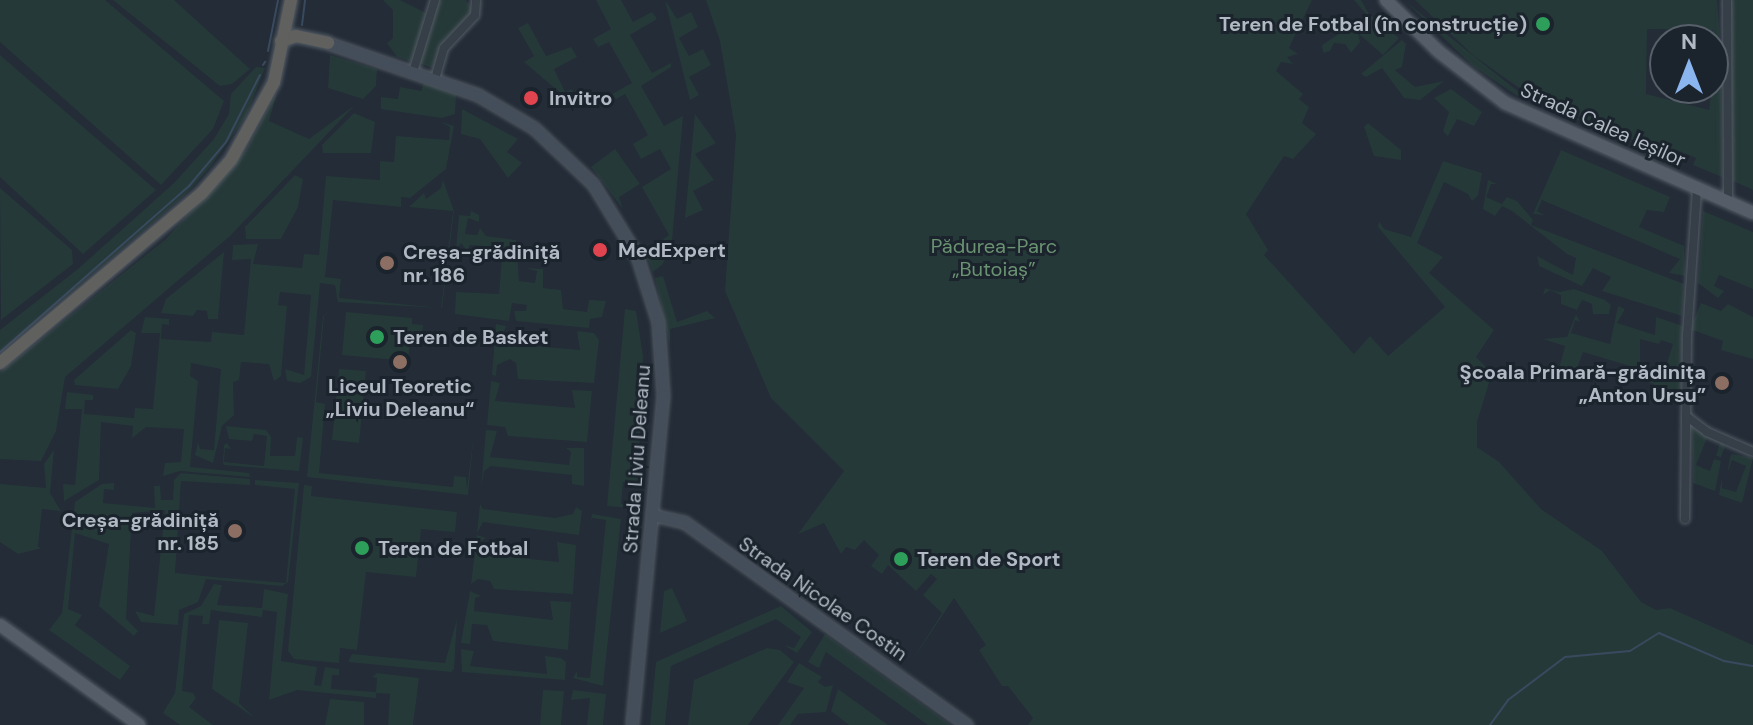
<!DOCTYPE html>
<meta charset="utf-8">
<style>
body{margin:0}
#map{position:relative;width:1753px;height:725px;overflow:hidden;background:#232c37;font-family:"DM Sans",sans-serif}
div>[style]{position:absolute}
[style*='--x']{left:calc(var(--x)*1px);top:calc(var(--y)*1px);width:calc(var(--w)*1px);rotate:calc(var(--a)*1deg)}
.green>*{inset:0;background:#263939}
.stream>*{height:2px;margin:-1px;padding:0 1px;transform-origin:1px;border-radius:1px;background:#394a5f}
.roads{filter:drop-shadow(0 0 2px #545c65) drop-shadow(0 0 2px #545c65)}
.minor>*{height:8px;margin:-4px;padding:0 4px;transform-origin:4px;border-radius:4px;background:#363e48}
.secondary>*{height:11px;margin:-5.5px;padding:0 5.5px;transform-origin:5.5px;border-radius:5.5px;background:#444d5a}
.primary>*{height:12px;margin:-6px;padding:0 6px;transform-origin:6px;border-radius:6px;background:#545d68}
.trunk>*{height:12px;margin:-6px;padding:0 6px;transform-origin:6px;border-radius:6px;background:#60605e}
.dots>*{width:22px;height:22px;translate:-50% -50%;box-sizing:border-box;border:4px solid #1b232c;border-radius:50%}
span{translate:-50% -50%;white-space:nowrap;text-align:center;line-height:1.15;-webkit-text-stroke:6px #1b232c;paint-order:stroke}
.poi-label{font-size:20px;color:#b1b9c4;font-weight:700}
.right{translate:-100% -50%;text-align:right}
.left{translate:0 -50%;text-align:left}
.street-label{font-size:20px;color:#b1b9c4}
.park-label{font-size:20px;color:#6a9372}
.north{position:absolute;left:1649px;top:24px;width:80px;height:80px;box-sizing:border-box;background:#1b232c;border:2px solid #575f69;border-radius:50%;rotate:0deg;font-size:22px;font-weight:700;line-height:32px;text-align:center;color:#b1b9c4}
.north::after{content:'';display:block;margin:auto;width:28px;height:36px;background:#8bb5ef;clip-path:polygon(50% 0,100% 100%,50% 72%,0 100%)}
</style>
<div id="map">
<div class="green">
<i style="clip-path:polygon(0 0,105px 0,224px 101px,213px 129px,161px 185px,0 42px)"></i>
<i style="clip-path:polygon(113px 0,174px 0,250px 69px,232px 84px,220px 86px)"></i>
<i style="clip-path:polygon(383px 0,400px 0,428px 14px,412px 62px,397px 57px,387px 43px,393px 38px,393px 10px)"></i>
<i style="clip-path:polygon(439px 0,466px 0,473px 10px,440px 47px,433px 68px,418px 63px)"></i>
<i style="clip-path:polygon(596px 0,621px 0,633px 22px,652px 12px,657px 19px,630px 35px,652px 73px,671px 63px,671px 67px,641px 86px,664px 126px,683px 116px,672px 241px,663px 264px,653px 272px,642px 244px,652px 248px,669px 235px,642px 187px,671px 169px,660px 149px,641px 159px,633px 144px,648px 135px,625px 94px,616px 99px,612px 94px,632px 83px,609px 42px,598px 47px,593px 39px,611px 29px)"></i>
<i style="clip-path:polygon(665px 0,677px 19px,691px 12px,698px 27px,679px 38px,689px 56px,703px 49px,711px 65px,689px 77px,699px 95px,690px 100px)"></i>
<i style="clip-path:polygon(706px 0,1312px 0,1289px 48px,1298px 54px,1287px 57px,1293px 64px,1281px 62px,1276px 71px,1303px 94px,1299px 99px,1309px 107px,1302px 123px,1316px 134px,1293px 159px,1284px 156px,1246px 214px,1268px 250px,1264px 255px,1354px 354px,1370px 336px,1388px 356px,1445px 307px,1378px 227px,1379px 221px,1384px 229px,1411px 237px,1443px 161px,1482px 173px,1478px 195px,1472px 201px,1468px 194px,1444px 182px,1417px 243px,1443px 257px,1429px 273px,1494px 330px,1476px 357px,1492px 373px,1477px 422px,1477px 447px,1499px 462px,1541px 509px,1602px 551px,1641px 602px,1656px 610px,1670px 608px,1753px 645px,1753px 725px,1028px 725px,1033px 718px,1008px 686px,1002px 686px,979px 650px,986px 645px,954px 598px,908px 667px,942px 613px,923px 595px,937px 579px,931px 574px,916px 591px,888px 565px,882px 574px,871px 566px,879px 555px,864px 540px,855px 550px,846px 547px,841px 554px,824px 523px,798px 534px,844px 471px,771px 398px,725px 291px,736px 135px,720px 41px)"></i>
<i style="clip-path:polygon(1354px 0,1361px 0,1369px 14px,1399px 38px,1383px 55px,1358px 33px,1360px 42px,1351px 53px,1345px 44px,1334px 43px,1330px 51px,1323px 53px,1322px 45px,1367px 15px)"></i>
<i style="clip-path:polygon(1404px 0,1521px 94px,1665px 156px,1516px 95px,1473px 66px)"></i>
<i style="clip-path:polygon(1415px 0,1717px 0,1720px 42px,1713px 42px,1713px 30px,1647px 29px,1646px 94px,1709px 110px,1713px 79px,1721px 79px,1722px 177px,1693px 165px,1696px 158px,1677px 150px,1674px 158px,1525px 92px,1474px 56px)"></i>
<i style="clip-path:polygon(1731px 0,1753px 0,1753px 190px,1733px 181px)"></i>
<i style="clip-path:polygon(528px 23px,546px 56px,571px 47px,577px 57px,554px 69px,565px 92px,572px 89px,576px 106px,524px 62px,534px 56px,518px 28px)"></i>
<i style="clip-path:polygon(1402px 40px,1406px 44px,1402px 67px,1395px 70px,1415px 87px,1444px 81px,1420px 100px,1404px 98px,1382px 68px,1366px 77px,1361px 74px)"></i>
<i style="clip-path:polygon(0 55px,156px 190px,83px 254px,0 177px)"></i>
<i style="clip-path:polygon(330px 55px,377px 69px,376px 86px,363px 99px,328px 88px)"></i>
<i style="clip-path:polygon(256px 67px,265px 68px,246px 116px,210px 167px,184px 196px,0 353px,0 330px,78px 269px,174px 183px,214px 139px,229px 114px,231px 94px)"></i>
<i style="clip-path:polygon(424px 83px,456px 94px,455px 114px,442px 118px,381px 109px,381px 97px,398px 99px,400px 87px,421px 91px)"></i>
<i style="clip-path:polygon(1451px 89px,1482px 112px,1474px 126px,1457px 119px,1448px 136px,1443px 131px,1449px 112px,1434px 98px)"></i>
<i style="clip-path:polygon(277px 92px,269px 121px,309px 139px,355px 105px,230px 236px,65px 377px,56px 431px,41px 461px,0 459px,0 372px,166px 239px,246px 150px)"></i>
<i style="clip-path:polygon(462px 109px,518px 139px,507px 152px,522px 163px,508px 178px,480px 139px,461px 134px)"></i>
<i style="clip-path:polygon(354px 113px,375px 122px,371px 153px,323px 153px,322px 145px)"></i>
<i style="clip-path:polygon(695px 114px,716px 143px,695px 154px,714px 180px,693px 191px,703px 210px,685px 218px)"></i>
<i style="clip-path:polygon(441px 122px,454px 126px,446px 169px,410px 198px,401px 197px,401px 207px,333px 200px,325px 277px,341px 279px,339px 298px,441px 308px,453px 211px,409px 207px,424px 193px,426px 199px,441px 188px,443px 180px,454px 211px,442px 308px,338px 302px,335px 285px,320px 283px,311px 377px,300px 383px,287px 381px,285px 369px,304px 375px,311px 295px,280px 292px,278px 305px,287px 306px,281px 376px,274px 381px,269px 364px,241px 362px,239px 380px,233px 382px,234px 415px,222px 426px,213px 463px,195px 455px,198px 442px,200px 449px,214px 450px,221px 369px,191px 363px,190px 376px,198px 381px,190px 467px,249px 473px,250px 477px,180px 471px,163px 476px,165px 463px,181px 462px,184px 429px,146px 427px,132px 438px,133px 426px,101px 422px,99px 480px,64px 501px,63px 484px,75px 485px,82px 409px,65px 409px,67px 392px,93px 395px,93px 400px,85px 400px,84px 414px,134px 418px,135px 408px,153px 409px,160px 333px,141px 333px,145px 317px,169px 319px,169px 325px,162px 324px,161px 339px,211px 342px,212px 332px,244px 335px,251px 259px,232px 260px,233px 245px,258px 244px,253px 264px,302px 268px,304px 254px,319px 255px,326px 176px,380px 180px,380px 161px,394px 162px,396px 136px,449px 140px,450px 127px)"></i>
<i style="clip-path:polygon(1368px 123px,1401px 150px,1401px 160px,1374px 156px,1364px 127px)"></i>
<i style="clip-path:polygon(615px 149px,640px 184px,619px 197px,623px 209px,591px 167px)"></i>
<i style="clip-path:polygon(1561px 150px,1670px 197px,1664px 212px,1647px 210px,1639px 227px,1684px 246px,1685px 276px,1669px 273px,1680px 259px,1542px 200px,1537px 211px,1544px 215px,1533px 214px)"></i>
<i style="clip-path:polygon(295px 175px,303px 179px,298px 207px,281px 239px,246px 239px,245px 227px)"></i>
<i style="clip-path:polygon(1488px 180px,1497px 184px,1491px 184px,1486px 197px,1502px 204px,1507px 197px,1517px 201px,1533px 220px,1531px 225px,1684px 284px,1682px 316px,1602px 291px,1611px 277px,1593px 268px,1582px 286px,1539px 266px,1537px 256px,1573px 275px,1576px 258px,1567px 254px,1512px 211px,1502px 206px,1495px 216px,1483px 209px)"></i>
<i style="clip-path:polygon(0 188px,72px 250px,73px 264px,1px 320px)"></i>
<i style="clip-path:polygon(471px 211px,479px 215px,479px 222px,468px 218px,465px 234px,477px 235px,480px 228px,486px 236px,516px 240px,519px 281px,535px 283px,537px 271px,525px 268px,543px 269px,543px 288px,561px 290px,563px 309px,587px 312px,589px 300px,606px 301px,602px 317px,590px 319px,589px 328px,516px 321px,514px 311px,526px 311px,527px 305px,512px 303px,509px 321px,455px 314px,456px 292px,499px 294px,502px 257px,495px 249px,484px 255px,484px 246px,470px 245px,467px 251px,461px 243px,456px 250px,459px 215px,470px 216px)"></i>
<i style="clip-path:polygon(1703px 211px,1753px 232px,1753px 289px,1719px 275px,1714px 286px,1724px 291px,1718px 298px,1698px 283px)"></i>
<i style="clip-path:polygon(224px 252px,218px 319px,208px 319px,207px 311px,197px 310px,193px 316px,161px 313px,166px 299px)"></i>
<i style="clip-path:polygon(663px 276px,677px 322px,707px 311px,715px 318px,670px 329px,670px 346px,655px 278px)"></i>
<i style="clip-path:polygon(1545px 288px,1559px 292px,1574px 289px,1605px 300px,1611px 305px,1609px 314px,1593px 314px,1592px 304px,1582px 300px,1577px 310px,1561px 304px,1561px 295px,1550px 290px,1543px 295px)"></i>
<i style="clip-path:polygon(1701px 303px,1721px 311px,1728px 304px,1753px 317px,1753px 359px,1721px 350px,1723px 341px,1690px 329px)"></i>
<i style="clip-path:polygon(1618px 306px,1625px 309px,1617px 323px,1655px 335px,1656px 317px,1683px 326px,1681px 389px,1670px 391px,1643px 380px,1651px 372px,1649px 379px,1661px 382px,1673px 344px,1661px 340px,1659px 344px,1640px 339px,1640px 369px,1583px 352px,1575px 374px,1557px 377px,1565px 346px,1543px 339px,1567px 337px,1576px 314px,1580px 322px,1575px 320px,1571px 333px,1610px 344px)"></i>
<i style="clip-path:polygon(334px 307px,324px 316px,316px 402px,325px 404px,319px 473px,453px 487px,454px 476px,466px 477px,467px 489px,474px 432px,468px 495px,307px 477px,323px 316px)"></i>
<i style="clip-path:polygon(625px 309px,636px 311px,643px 356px,638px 483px,623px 482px,621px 504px,633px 508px,607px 506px)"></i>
<i style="clip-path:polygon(346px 312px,412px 318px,412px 324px,423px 325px,421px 344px,410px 343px,408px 361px,342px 355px)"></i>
<i style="clip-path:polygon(496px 324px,506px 326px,500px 343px,580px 350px,577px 331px,594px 333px,599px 340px,594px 383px,518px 379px,516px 363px,510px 359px,497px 365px,496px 376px,492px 375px)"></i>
<i style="clip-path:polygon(131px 330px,136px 333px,131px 366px,118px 389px,75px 385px,74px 380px)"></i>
<i style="clip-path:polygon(339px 369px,366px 371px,359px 443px,332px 440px)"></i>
<i style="clip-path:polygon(491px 381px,500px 383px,495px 401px,575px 408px,572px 390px,592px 391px,587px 442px,508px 436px,505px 427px,487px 425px)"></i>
<i style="clip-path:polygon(226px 426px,266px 430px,271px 437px,270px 456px,295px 456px,297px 437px,303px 438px,299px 471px,224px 465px,223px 463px,224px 445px,227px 443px,231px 449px,225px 448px,224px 462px,264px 466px,267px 436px,254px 434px,252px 441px,229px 439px)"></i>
<i style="clip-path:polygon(1692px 427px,1723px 443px,1725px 447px,1721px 457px,1716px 456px,1720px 443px,1707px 438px,1696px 465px,1710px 471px,1714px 459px,1721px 461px,1715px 491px,1693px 483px)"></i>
<i style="clip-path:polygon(486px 430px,497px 431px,490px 457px,569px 465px,571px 452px,566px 448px,584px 448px,584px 486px,572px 484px,572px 475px,491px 466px,484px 471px,481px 489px)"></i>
<i style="clip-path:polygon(54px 450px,50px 493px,61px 511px,42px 509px,38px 547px,42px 548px,18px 554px,0 542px,0 484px,46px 488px,44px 464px)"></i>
<i style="clip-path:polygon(1731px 454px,1753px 458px,1742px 503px,1719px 495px,1722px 477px,1722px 488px,1736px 492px,1746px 466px,1732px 460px,1727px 474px)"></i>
<i style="clip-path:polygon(181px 473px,250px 479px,250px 485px,181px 481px,175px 573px,213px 577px,286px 583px,295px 489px,255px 485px,255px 480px,299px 483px,288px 582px,282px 586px,206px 579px,198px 602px,179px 610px,178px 625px,141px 622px,135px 611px,154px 616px,165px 510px,132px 513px,126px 619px,138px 631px,134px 636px,99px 606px,109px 544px,75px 533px,68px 609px,82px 615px,75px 625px,130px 666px,120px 680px,49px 630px,62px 613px,75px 502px,102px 484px,114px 483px,114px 490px,104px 489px,103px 503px,155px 508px,154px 486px,160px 486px,161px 500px,173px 500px,174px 480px)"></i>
<i style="clip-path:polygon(304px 485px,312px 486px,311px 496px,457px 512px,455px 532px,421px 529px,416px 577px,366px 572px,357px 650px,340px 648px,339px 663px,294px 659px,288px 651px)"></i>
<i style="clip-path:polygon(480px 504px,483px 509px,555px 518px,573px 514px,576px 507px,582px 511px,579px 535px,483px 522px,477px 533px)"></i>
<i style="clip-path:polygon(592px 514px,621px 519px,603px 686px,573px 678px,577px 671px,577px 677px,590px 678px,606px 520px,592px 518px,590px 526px)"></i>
<i style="clip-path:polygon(477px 535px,486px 538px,481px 541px,480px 554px,559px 562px,557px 542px,576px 545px,573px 594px,494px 589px,490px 581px,478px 579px,471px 584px)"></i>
<i style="clip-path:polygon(214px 584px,222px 585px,217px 605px,262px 608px,264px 589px,288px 594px,281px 661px,317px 667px,314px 685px,321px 686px,325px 667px,339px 669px,339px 675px,332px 675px,331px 689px,376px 692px,377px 678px,372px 677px,377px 673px,419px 678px,413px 725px,388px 725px,390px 694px,376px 693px,376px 698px,297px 690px,269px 700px,277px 612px,263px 610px,262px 617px,211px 610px,209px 624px,202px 624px,203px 616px,189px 615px,182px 691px,193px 693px,196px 698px,189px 707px,213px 725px,180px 725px,163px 713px,175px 693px,184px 614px,201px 606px)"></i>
<i style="clip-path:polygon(672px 588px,687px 621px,660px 633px,664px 591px)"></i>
<i style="clip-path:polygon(470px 591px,481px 596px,475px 598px,474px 611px,553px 620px,550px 601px,571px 602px,568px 650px,493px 641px,487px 625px,472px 624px,470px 644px,461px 643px)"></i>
<i style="clip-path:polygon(781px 606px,812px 632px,797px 653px,784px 645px,794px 648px,801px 637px,776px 619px,671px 666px,665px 725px,650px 725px,656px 662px)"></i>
<i style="clip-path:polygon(457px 619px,454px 669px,451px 672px,348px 662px,352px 654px,445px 663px)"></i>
<i style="clip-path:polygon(219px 620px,248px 623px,239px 703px,255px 718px,212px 689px)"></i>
<i style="clip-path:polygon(825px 634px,844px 648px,951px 725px,928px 725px,826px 652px,819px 668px,808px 662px)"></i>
<i style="clip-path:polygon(767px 648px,780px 650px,794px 662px,748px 725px,688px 725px,694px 680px)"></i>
<i style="clip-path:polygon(461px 649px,474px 651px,470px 666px,547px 674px,545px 656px,561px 658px,566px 662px,565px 680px,462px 672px)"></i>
<i style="clip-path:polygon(799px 663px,822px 677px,818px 682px,825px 687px,833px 685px,826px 712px,798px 714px,790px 725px,778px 725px,804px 688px,787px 682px)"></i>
<i style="clip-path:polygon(838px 689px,888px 725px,849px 725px,831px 711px)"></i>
<i style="clip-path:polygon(543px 690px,564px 691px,561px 725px,540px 725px)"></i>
<i style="clip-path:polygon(573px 690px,606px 694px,603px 725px,587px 725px,590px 698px,571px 700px)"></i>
<i style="clip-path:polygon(330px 699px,364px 702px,364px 725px,325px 725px)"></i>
</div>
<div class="stream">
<i style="--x:302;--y:25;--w:25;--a:-83"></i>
<i style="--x:268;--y:51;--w:52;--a:-78.9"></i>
<i style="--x:263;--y:65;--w:4;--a:-56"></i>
<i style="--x:0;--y:352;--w:252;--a:-41.3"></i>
<i style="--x:189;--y:186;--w:57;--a:-49.9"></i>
<i style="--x:226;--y:142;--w:75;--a:-63.1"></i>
<i style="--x:1490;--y:725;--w:31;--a:-54"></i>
<i style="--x:1508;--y:700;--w:71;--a:-37"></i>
<i style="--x:1565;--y:657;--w:65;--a:-5.3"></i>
<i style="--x:1630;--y:651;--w:34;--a:-32"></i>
<i style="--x:1659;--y:633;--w:71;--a:23.3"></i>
<i style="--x:1724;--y:661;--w:29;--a:10"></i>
</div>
<div class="roads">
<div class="minor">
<i style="--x:1727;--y:0;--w:202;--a:89.7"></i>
<i style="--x:413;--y:72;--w:75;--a:-73"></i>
<i style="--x:435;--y:79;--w:32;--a:-74"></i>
<i style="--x:444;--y:48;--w:45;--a:-46.8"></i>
<i style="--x:475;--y:15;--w:15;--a:-86"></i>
<i style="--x:1686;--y:416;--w:26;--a:37"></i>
<i style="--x:1707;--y:432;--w:50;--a:23.5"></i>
<i style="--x:1685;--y:519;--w:183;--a:-89.4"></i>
<i style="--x:1687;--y:336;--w:147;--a:-86.1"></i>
</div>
<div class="secondary">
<i style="--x:328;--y:43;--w:159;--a:19.1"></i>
<i style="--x:478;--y:95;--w:65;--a:30.5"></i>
<i style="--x:534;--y:128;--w:81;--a:43.5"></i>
<i style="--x:593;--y:184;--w:84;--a:58.6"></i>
<i style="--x:637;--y:256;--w:69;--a:72.3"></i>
<i style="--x:658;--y:322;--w:73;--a:86.1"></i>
<i style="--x:663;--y:395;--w:331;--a:95.4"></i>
<i style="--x:653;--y:515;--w:32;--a:13"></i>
<i style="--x:684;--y:522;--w:348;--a:35.7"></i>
</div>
<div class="primary">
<i style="--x:1386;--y:0;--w:73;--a:44.4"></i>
<i style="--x:1438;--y:51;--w:85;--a:37.8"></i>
<i style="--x:1505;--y:103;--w:271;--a:23.9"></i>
<i style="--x:0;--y:625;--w:171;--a:35.7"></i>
</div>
<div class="trunk">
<i style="--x:281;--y:41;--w:16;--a:-18"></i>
<i style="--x:296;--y:36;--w:33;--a:12"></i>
<i style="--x:0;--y:363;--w:263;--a:-40.1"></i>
<i style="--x:201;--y:194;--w:45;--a:-48.6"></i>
<i style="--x:231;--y:160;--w:89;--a:-61.1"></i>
<i style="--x:274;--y:82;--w:84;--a:-78.3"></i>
</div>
</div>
<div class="dots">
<i style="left:1543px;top:24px;background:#2e9e5b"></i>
<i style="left:531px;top:98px;background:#e0444e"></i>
<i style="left:600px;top:250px;background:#e0444e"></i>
<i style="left:387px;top:263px;background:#8d6e63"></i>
<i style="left:377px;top:337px;background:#2e9e5b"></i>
<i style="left:400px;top:362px;background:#8d6e63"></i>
<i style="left:1722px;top:383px;background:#8d6e63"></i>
<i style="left:235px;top:531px;background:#8d6e63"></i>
<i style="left:362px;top:548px;background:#2e9e5b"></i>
<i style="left:901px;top:559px;background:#2e9e5b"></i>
</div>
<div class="poi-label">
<span class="right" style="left:1527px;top:24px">Teren de Fotbal (în construcție)</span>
<span class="left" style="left:549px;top:98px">Invitro</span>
<span class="left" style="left:618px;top:250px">MedExpert</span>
<span class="left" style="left:403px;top:264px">Creșa-grădiniță<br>nr. 186</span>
<span class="left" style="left:393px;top:337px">Teren de Basket</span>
<span class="right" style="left:1706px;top:384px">Şcoala Primară-grădinița<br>„Anton Ursu”</span>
<span style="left:400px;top:398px">Liceul Teoretic<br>„Liviu Deleanu“</span>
<span class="right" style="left:219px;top:532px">Creșa-grădiniță<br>nr. 185</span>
<span class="left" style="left:378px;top:548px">Teren de Fotbal</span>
<span class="left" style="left:917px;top:559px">Teren de Sport</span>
</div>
<div class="street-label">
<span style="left:1603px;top:125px;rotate:24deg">Strada Calea Ieșilor</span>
<span style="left:637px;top:459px;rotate:-86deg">Strada Liviu Deleanu</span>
<span style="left:823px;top:599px;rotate:35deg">Strada Nicolae Costin</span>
</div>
<div class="park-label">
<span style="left:994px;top:258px">Pădurea-Parc<br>„Butoiaș”</span>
</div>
<div class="north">N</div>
</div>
